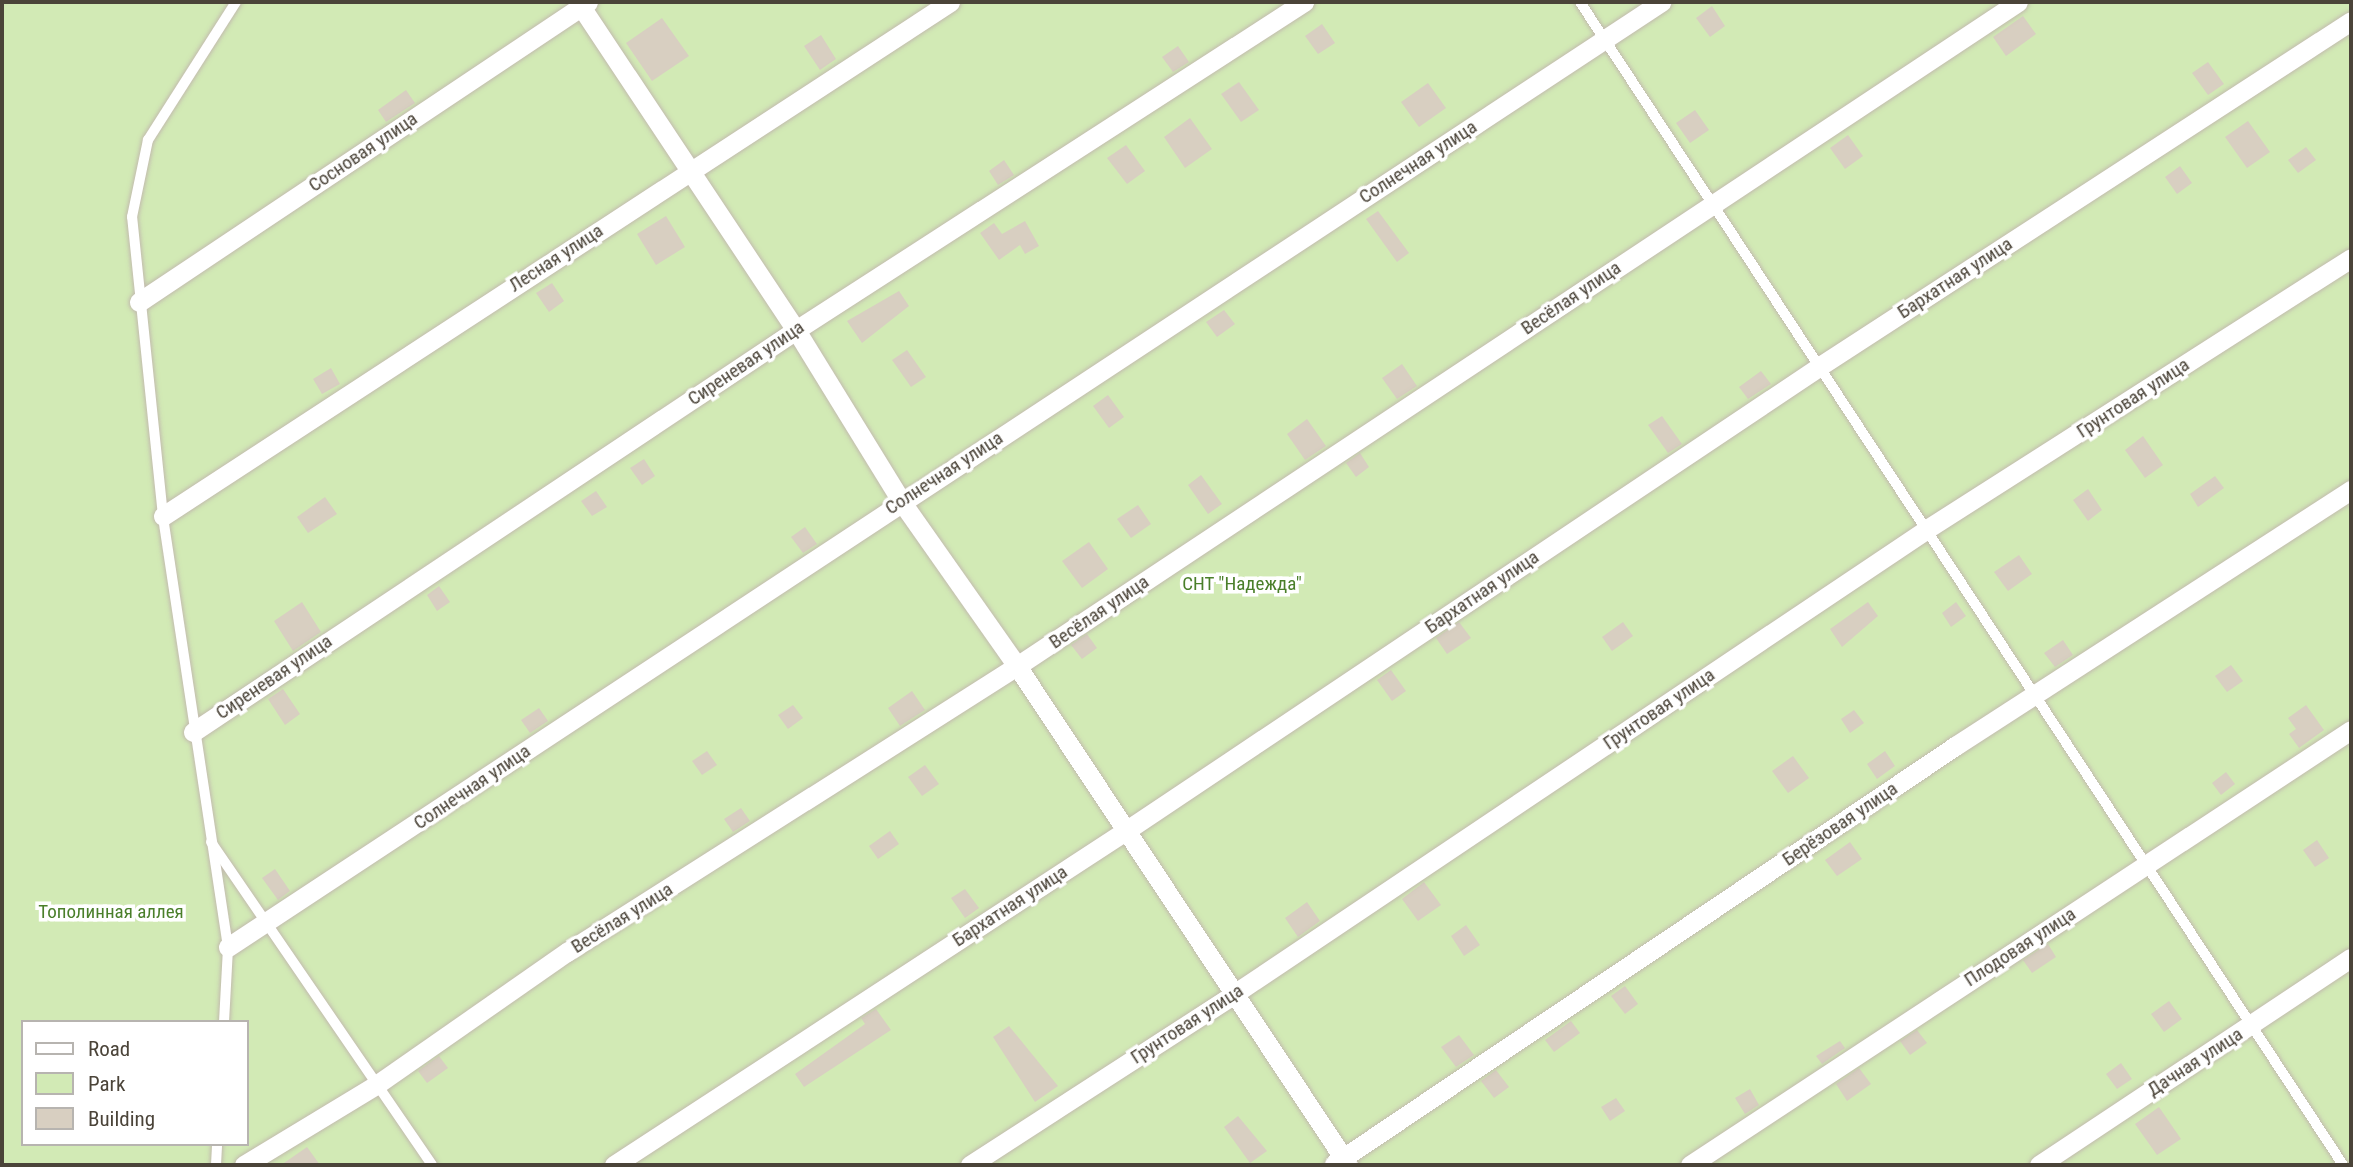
<!DOCTYPE html>
<meta charset="utf-8">
<style>
body{margin:0}
#map{position:relative;width:2353px;height:1167px;overflow:hidden;background:#f6f3ec;font-family:"Roboto Condensed",sans-serif}
div>[style]{position:absolute}
[style*='--x']{left:calc(var(--x)*1px);top:calc(var(--y)*1px);width:calc(var(--w)*1px);rotate:calc(var(--a)*1deg)}
.green>*{inset:0;background:#d2eab5}
.building>*{inset:0;background:#d8cfc1}
.roads{filter:drop-shadow(0 0 2px #c2bbae) drop-shadow(0 0 2px #c2bbae)}
.service>*{height:10px;margin:-5px;padding:0 5px;transform-origin:5px;border-radius:5px;background:#fff}
.minor>*{height:19px;margin:-9.5px;padding:0 9.5px;transform-origin:9.5px;border-radius:9.5px;background:#fff}
span{translate:-50% -50%;white-space:nowrap;text-align:center;line-height:1.15;-webkit-text-stroke:7px #fff;paint-order:stroke}
.street-label{font-size:19px;color:#4b4439}
.park-label{font-size:19px;color:#4a7f2a}
.frame{position:absolute;inset:0;border:4px solid #4b4439;pointer-events:none}
.legend{position:absolute;left:21px;top:1020px;width:228px;height:126px;box-sizing:border-box;background:#fff;border:2px solid #b7b4b0;margin:0;padding:9px 12px;list-style:none;font-size:21px;color:#4b4439}
.legend li{display:flex;align-items:center;gap:14px;height:35px}
.legend b{width:35px;border:2px solid #b7b4b0}
</style>
<div id="map">
<div class="green">
<i style="clip-path:polygon(evenodd,2px 2px,2351px 2px,2351px 1165px,2px 1165px,2px 2px,23px 1022px,247px 1022px,247px 1144px,23px 1144px,23px 1022px)"></i>
</div>
<div class="building">
<i style="clip-path:polygon(1712px 6px,1725px 26px,1710px 37px,1696px 18px)"></i>
<i style="clip-path:polygon(2023px 16px,2036px 34px,2006px 56px,1993px 37px)"></i>
<i style="clip-path:polygon(662px 18px,689px 56px,652px 81px,626px 43px)"></i>
<i style="clip-path:polygon(1322px 24px,1335px 43px,1318px 54px,1305px 36px)"></i>
<i style="clip-path:polygon(821px 35px,836px 59px,820px 70px,804px 46px)"></i>
<i style="clip-path:polygon(1178px 46px,1189px 62px,1173px 72px,1162px 57px)"></i>
<i style="clip-path:polygon(2208px 62px,2224px 84px,2208px 95px,2192px 73px)"></i>
<i style="clip-path:polygon(1239px 82px,1259px 110px,1241px 122px,1221px 94px)"></i>
<i style="clip-path:polygon(1428px 83px,1446px 108px,1419px 127px,1401px 102px)"></i>
<i style="clip-path:polygon(406px 90px,415px 103px,386px 122px,378px 110px)"></i>
<i style="clip-path:polygon(1695px 110px,1709px 130px,1690px 143px,1676px 123px)"></i>
<i style="clip-path:polygon(1190px 118px,1212px 149px,1185px 168px,1164px 137px)"></i>
<i style="clip-path:polygon(2248px 121px,2270px 152px,2247px 168px,2225px 137px)"></i>
<i style="clip-path:polygon(1848px 135px,1863px 156px,1845px 169px,1830px 148px)"></i>
<i style="clip-path:polygon(1126px 145px,1145px 171px,1127px 184px,1107px 158px)"></i>
<i style="clip-path:polygon(2306px 147px,2316px 160px,2298px 173px,2288px 160px)"></i>
<i style="clip-path:polygon(1004px 160px,1014px 175px,998px 185px,989px 171px)"></i>
<i style="clip-path:polygon(2180px 166px,2192px 183px,2177px 194px,2165px 177px)"></i>
<i style="clip-path:polygon(1378px 211px,1409px 253px,1397px 262px,1366px 219px)"></i>
<i style="clip-path:polygon(666px 216px,685px 247px,656px 265px,637px 234px)"></i>
<i style="clip-path:polygon(1025px 221px,1039px 246px,1025px 254px,1020px 245px,999px 260px,980px 233px,994px 223px,1002px 234px)"></i>
<i style="clip-path:polygon(552px 283px,564px 301px,549px 312px,536px 293px)"></i>
<i style="clip-path:polygon(899px 291px,909px 306px,862px 343px,847px 321px)"></i>
<i style="clip-path:polygon(1224px 310px,1235px 324px,1217px 337px,1206px 322px)"></i>
<i style="clip-path:polygon(907px 350px,926px 377px,911px 387px,892px 360px)"></i>
<i style="clip-path:polygon(1402px 364px,1417px 386px,1397px 399px,1382px 378px)"></i>
<i style="clip-path:polygon(331px 368px,340px 384px,322px 394px,313px 379px)"></i>
<i style="clip-path:polygon(1761px 371px,1771px 384px,1748px 399px,1739px 387px)"></i>
<i style="clip-path:polygon(1108px 395px,1124px 417px,1109px 428px,1093px 406px)"></i>
<i style="clip-path:polygon(1662px 416px,1682px 444px,1668px 453px,1648px 425px)"></i>
<i style="clip-path:polygon(1307px 419px,1326px 446px,1305px 460px,1287px 434px)"></i>
<i style="clip-path:polygon(2143px 436px,2163px 465px,2145px 478px,2125px 450px)"></i>
<i style="clip-path:polygon(1360px 453px,1369px 467px,1356px 477px,1346px 463px)"></i>
<i style="clip-path:polygon(644px 459px,655px 476px,642px 485px,630px 468px)"></i>
<i style="clip-path:polygon(1201px 475px,1222px 504px,1208px 514px,1188px 485px)"></i>
<i style="clip-path:polygon(2215px 476px,2224px 488px,2198px 507px,2190px 494px)"></i>
<i style="clip-path:polygon(2088px 489px,2102px 510px,2088px 521px,2073px 500px)"></i>
<i style="clip-path:polygon(596px 491px,607px 507px,592px 516px,581px 501px)"></i>
<i style="clip-path:polygon(325px 497px,337px 514px,308px 533px,297px 517px)"></i>
<i style="clip-path:polygon(1138px 505px,1151px 524px,1131px 538px,1117px 519px)"></i>
<i style="clip-path:polygon(805px 527px,817px 544px,803px 553px,791px 537px)"></i>
<i style="clip-path:polygon(1089px 542px,1108px 569px,1082px 588px,1062px 561px)"></i>
<i style="clip-path:polygon(2019px 555px,2032px 574px,2008px 591px,1994px 572px)"></i>
<i style="clip-path:polygon(439px 586px,450px 602px,437px 611px,427px 595px)"></i>
<i style="clip-path:polygon(302px 602px,321px 632px,293px 651px,274px 621px)"></i>
<i style="clip-path:polygon(1868px 602px,1878px 616px,1842px 647px,1830px 629px)"></i>
<i style="clip-path:polygon(1956px 602px,1966px 616px,1951px 627px,1942px 613px)"></i>
<i style="clip-path:polygon(1459px 622px,1471px 638px,1447px 654px,1436px 638px)"></i>
<i style="clip-path:polygon(1623px 622px,1633px 636px,1612px 651px,1602px 637px)"></i>
<i style="clip-path:polygon(1087px 634px,1097px 648px,1082px 659px,1071px 645px)"></i>
<i style="clip-path:polygon(2063px 640px,2073px 655px,2055px 667px,2044px 653px)"></i>
<i style="clip-path:polygon(2231px 665px,2243px 681px,2227px 692px,2215px 676px)"></i>
<i style="clip-path:polygon(1391px 670px,1406px 691px,1392px 701px,1377px 680px)"></i>
<i style="clip-path:polygon(283px 689px,300px 714px,285px 725px,268px 699px)"></i>
<i style="clip-path:polygon(912px 691px,925px 710px,900px 726px,888px 708px)"></i>
<i style="clip-path:polygon(793px 705px,803px 718px,788px 729px,778px 715px)"></i>
<i style="clip-path:polygon(2306px 705px,2324px 730px,2299px 748px,2289px 734px,2296px 729px,2288px 718px)"></i>
<i style="clip-path:polygon(539px 708px,548px 721px,530px 733px,521px 720px)"></i>
<i style="clip-path:polygon(1854px 710px,1864px 723px,1850px 733px,1841px 719px)"></i>
<i style="clip-path:polygon(707px 751px,717px 765px,702px 775px,692px 761px)"></i>
<i style="clip-path:polygon(1885px 751px,1895px 766px,1877px 779px,1867px 764px)"></i>
<i style="clip-path:polygon(1793px 756px,1809px 778px,1788px 793px,1772px 771px)"></i>
<i style="clip-path:polygon(925px 765px,939px 784px,922px 796px,908px 777px)"></i>
<i style="clip-path:polygon(2226px 772px,2235px 784px,2221px 795px,2212px 783px)"></i>
<i style="clip-path:polygon(741px 808px,750px 821px,733px 832px,724px 819px)"></i>
<i style="clip-path:polygon(890px 831px,899px 844px,878px 859px,869px 846px)"></i>
<i style="clip-path:polygon(2317px 840px,2329px 858px,2315px 867px,2303px 850px)"></i>
<i style="clip-path:polygon(1850px 842px,1862px 859px,1837px 876px,1825px 860px)"></i>
<i style="clip-path:polygon(275px 869px,290px 891px,278px 900px,262px 878px)"></i>
<i style="clip-path:polygon(1424px 882px,1441px 905px,1418px 921px,1402px 899px)"></i>
<i style="clip-path:polygon(965px 889px,979px 908px,965px 918px,951px 898px)"></i>
<i style="clip-path:polygon(1307px 902px,1320px 921px,1298px 937px,1285px 918px)"></i>
<i style="clip-path:polygon(1466px 925px,1480px 945px,1464px 956px,1451px 936px)"></i>
<i style="clip-path:polygon(2048px 944px,2056px 957px,2032px 973px,2023px 960px)"></i>
<i style="clip-path:polygon(1625px 986px,1638px 1004px,1625px 1014px,1611px 996px)"></i>
<i style="clip-path:polygon(2169px 1001px,2182px 1019px,2164px 1032px,2151px 1014px)"></i>
<i style="clip-path:polygon(876px 1009px,891px 1030px,804px 1087px,795px 1074px,865px 1024px,861px 1018px)"></i>
<i style="clip-path:polygon(1571px 1021px,1580px 1033px,1554px 1052px,1545px 1040px)"></i>
<i style="clip-path:polygon(1009px 1026px,1058px 1086px,1035px 1102px,993px 1037px)"></i>
<i style="clip-path:polygon(1917px 1030px,1927px 1043px,1910px 1055px,1900px 1041px)"></i>
<i style="clip-path:polygon(1459px 1035px,1474px 1055px,1456px 1067px,1441px 1047px)"></i>
<i style="clip-path:polygon(1840px 1041px,1845px 1048px,1822px 1064px,1816px 1056px)"></i>
<i style="clip-path:polygon(439px 1056px,448px 1068px,427px 1083px,418px 1071px)"></i>
<i style="clip-path:polygon(2121px 1063px,2132px 1079px,2117px 1089px,2106px 1074px)"></i>
<i style="clip-path:polygon(1859px 1068px,1871px 1084px,1847px 1101px,1836px 1084px)"></i>
<i style="clip-path:polygon(1496px 1070px,1509px 1087px,1494px 1098px,1481px 1081px)"></i>
<i style="clip-path:polygon(1750px 1089px,1759px 1105px,1745px 1114px,1735px 1098px)"></i>
<i style="clip-path:polygon(1616px 1098px,1625px 1111px,1610px 1121px,1601px 1107px)"></i>
<i style="clip-path:polygon(2159px 1107px,2181px 1139px,2157px 1155px,2135px 1124px)"></i>
<i style="clip-path:polygon(1238px 1116px,1267px 1151px,1250px 1163px,1224px 1127px)"></i>
<i style="clip-path:polygon(307px 1147px,320px 1165px,281px 1165px)"></i>
</div>
<div class="roads">
<div class="service">
<i style="--x:1580;--y:2;--w:1391;--a:56.73"></i>
<i style="--x:211;--y:842;--w:391;--a:55.6"></i>
<i style="--x:224;--y:1022;--w:75;--a:-86.9"></i>
<i style="--x:228;--y:947;--w:436;--a:-98.6"></i>
<i style="--x:163;--y:516;--w:301;--a:-95.9"></i>
<i style="--x:132;--y:217;--w:79;--a:-78.3"></i>
<i style="--x:148;--y:140;--w:164;--a:-57.5"></i>
<i style="--x:216;--y:1165;--w:21;--a:-87"></i>
</div>
<div class="minor">
<i style="--x:578;--y:2;--w:394;--a:56.4"></i>
<i style="--x:796;--y:330;--w:201;--a:58.4"></i>
<i style="--x:901;--y:501;--w:202;--a:54.9"></i>
<i style="--x:1017;--y:666;--w:599;--a:56.44"></i>
<i style="--x:139;--y:302;--w:540;--a:-33.75"></i>
<i style="--x:163;--y:516;--w:940;--a:-33.15"></i>
<i style="--x:193;--y:732;--w:725;--a:-33.69"></i>
<i style="--x:796;--y:330;--w:605;--a:-32.85"></i>
<i style="--x:228;--y:947;--w:1717;--a:-33.4"></i>
<i style="--x:1334;--y:1164;--w:749;--a:-33.94"></i>
<i style="--x:1955;--y:746;--w:472;--a:-32.9"></i>
<i style="--x:244;--y:1165;--w:154;--a:-31.2"></i>
<i style="--x:376;--y:1085;--w:233;--a:-34.9"></i>
<i style="--x:567;--y:952;--w:533;--a:-32.44"></i>
<i style="--x:1017;--y:666;--w:1201;--a:-33.56"></i>
<i style="--x:614;--y:1165;--w:613;--a:-33.15"></i>
<i style="--x:1127;--y:830;--w:834;--a:-33.8"></i>
<i style="--x:1820;--y:366;--w:633;--a:-33.01"></i>
<i style="--x:970;--y:1165;--w:315;--a:-32.9"></i>
<i style="--x:1234;--y:994;--w:835;--a:-33.86"></i>
<i style="--x:1927;--y:529;--w:503;--a:-32.58"></i>
<i style="--x:1690;--y:1165;--w:791;--a:-33.35"></i>
<i style="--x:2039;--y:1165;--w:374;--a:-33.6"></i>
</div>
</div>
<div class="street-label">
<span style="left:363px;top:152px;rotate:-34deg">Сосновая улица</span>
<span style="left:1418px;top:162px;rotate:-33deg">Солнечная улица</span>
<span style="left:556px;top:258px;rotate:-33deg">Лесная улица</span>
<span style="left:1955px;top:278px;rotate:-33deg">Бархатная улица</span>
<span style="left:1571px;top:298px;rotate:-34deg">Весёлая улица</span>
<span style="left:746px;top:363px;rotate:-34deg">Сиреневая улица</span>
<span style="left:2133px;top:398px;rotate:-33deg">Грунтовая улица</span>
<span style="left:944px;top:473px;rotate:-33deg">Солнечная улица</span>
<span style="left:1482px;top:592px;rotate:-34deg">Бархатная улица</span>
<span style="left:1099px;top:612px;rotate:-34deg">Весёлая улица</span>
<span style="left:274px;top:677px;rotate:-34deg">Сиреневая улица</span>
<span style="left:1659px;top:709px;rotate:-34deg">Грунтовая улица</span>
<span style="left:472px;top:787px;rotate:-34deg">Солнечная улица</span>
<span style="left:1840px;top:824px;rotate:-34deg">Берёзовая улица</span>
<span style="left:1010px;top:906px;rotate:-33deg">Бархатная улица</span>
<span style="left:622px;top:918px;rotate:-32deg">Весёлая улица</span>
<span style="left:2020px;top:947px;rotate:-33deg">Плодовая улица</span>
<span style="left:1187px;top:1024px;rotate:-33deg">Грунтовая улица</span>
<span style="left:2195px;top:1062px;rotate:-33deg">Дачная улица</span>
</div>
<div class="park-label">
<span style="left:1242px;top:584px">СНТ "Надежда"</span>
<span style="left:111px;top:912px">Тополинная аллея</span>
</div>
<div class="frame"></div>
<ul class="legend">
<li><b style="height:9px;background:#fff"></b>Road</li>
<li><b style="height:19px;background:#d2eab5"></b>Park</li>
<li><b style="height:19px;background:#d8cfc1"></b>Building</li>
</ul>
</div>
